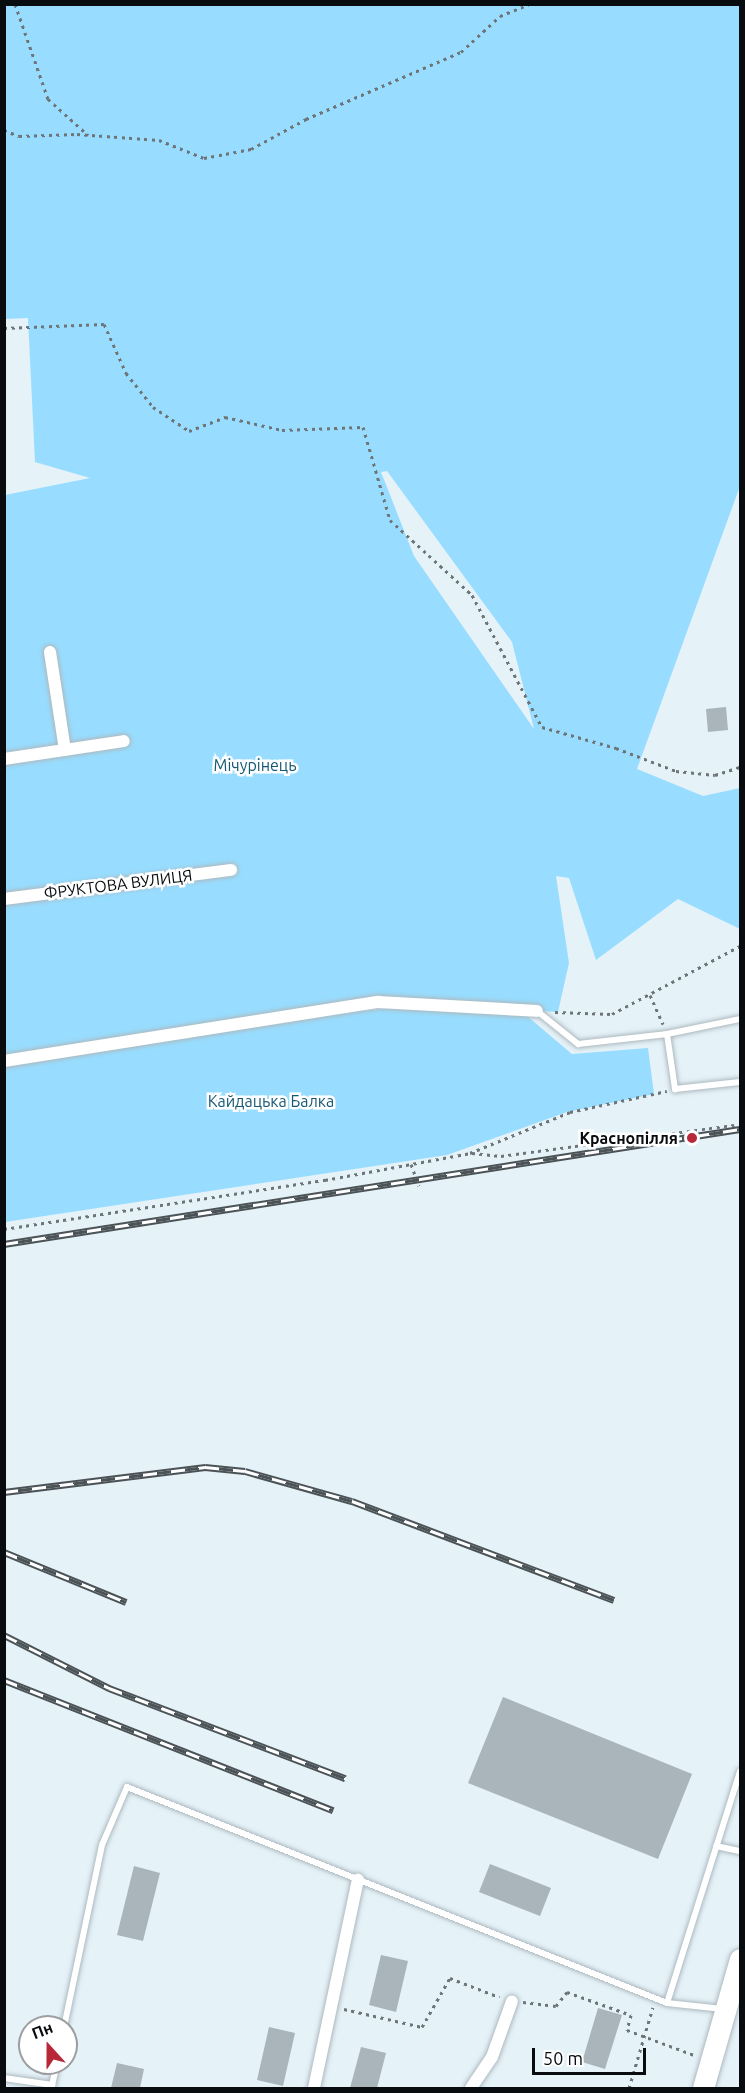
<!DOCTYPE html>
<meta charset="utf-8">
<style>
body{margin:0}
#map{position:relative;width:745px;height:2093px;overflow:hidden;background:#e5f2f8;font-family:Ubuntu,sans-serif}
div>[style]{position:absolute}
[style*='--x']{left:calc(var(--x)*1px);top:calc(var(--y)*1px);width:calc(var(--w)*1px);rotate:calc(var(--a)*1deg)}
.green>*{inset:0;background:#98ddff}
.building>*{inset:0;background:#a9b4bb}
.path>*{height:3px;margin-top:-1.5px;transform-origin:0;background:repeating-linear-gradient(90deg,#6d7579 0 3px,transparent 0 7.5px)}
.roads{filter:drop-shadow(0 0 2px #adb9bf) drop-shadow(0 0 2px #adb9bf)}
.service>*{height:6px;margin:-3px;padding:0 3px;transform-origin:3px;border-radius:3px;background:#fff}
.minor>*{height:12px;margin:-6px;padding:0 6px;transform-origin:6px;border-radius:6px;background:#fff}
.trunk>*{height:21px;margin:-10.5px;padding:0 10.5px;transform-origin:10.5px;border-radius:10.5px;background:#fff}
.rail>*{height:7px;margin-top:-3.5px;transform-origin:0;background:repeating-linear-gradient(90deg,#fff 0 14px,#4c5357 0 28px);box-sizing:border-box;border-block:2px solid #4c5357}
.dots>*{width:16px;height:16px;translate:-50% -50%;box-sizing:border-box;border:3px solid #fff;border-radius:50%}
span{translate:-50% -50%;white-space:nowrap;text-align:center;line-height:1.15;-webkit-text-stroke:5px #fff;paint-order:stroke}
.park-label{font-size:16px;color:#155874}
.street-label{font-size:16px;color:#080c0e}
.poi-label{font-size:16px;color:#080c0e;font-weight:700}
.right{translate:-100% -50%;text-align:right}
.frame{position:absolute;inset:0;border:6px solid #080c0e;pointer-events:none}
.north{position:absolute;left:18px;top:2015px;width:60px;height:60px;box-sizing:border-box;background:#fff;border:2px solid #9c9e9f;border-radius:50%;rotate:339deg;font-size:16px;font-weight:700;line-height:24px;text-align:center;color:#080c0e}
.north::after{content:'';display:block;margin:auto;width:21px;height:27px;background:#b92839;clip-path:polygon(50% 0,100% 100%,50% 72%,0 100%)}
.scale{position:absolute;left:532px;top:2048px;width:114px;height:27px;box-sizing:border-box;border:3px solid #080c0e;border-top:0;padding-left:8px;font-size:18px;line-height:21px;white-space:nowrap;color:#080c0e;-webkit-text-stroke:4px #fff;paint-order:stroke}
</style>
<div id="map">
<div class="green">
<i style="clip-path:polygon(evenodd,5px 5px,740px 5px,740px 486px,637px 769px,703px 796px,740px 788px,740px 929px,678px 899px,596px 960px,569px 878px,556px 876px,569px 963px,558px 1012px,520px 1010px,572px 1054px,648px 1048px,654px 1094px,567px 1112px,447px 1155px,5px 1222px,5px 1063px,260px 1022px,408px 1006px,382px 1002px,5px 1059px,5px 495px,90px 478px,35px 462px,28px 318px,5px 319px,5px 5px,387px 471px,512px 642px,534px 729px,414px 556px,381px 472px,387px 471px)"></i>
</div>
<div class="building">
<i style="clip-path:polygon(726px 707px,728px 730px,708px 732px,706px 709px)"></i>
<i style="clip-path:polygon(503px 1697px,692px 1774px,658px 1859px,468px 1783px)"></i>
<i style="clip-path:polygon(490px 1864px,551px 1888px,540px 1916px,479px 1892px)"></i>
<i style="clip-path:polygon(134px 1866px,160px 1873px,143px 1941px,117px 1935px)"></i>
<i style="clip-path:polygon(381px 1955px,408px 1961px,396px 2012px,369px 2005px)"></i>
<i style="clip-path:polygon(598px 2008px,622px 2015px,605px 2069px,582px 2062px)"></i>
<i style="clip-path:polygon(269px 2027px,295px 2033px,283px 2086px,257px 2080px)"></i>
<i style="clip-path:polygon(361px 2047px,386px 2053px,377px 2088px,350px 2088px)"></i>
<i style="clip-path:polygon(117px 2063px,144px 2069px,140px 2088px,111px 2088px)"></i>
</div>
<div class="path">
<i style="--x:15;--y:4;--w:101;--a:70.8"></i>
<i style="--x:48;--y:99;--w:54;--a:42"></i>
<i style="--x:4;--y:130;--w:16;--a:22"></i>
<i style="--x:19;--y:136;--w:58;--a:-2"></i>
<i style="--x:77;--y:134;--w:82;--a:4.2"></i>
<i style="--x:159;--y:140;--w:48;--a:21.8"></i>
<i style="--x:204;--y:158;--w:48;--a:-10.8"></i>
<i style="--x:251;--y:149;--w:63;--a:-28.6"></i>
<i style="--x:306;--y:119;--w:169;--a:-23.4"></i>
<i style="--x:461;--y:52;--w:53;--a:-42.7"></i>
<i style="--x:500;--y:16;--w:31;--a:-22"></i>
<i style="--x:4;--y:328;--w:100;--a:-2.3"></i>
<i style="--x:104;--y:324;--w:54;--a:65.8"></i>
<i style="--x:126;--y:373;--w:43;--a:51.5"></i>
<i style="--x:153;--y:407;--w:43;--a:33.7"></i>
<i style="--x:189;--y:431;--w:39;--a:-21"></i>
<i style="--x:225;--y:417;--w:58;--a:12.8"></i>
<i style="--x:282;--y:430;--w:81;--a:-2.1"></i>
<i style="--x:363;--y:427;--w:97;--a:73.8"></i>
<i style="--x:390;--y:520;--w:111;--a:42.4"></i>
<i style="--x:472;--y:595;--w:149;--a:62.1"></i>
<i style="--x:542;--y:727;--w:77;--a:15.8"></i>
<i style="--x:616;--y:748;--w:64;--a:21"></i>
<i style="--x:676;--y:771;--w:39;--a:6"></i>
<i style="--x:715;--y:775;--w:26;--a:-18"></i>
<i style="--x:650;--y:995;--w:32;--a:66"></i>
<i style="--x:555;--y:1012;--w:57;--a:2"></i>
<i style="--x:612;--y:1014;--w:145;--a:-28"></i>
<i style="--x:472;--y:1153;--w:29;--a:6"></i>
<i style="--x:501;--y:1156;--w:241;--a:-7.6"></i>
<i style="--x:411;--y:1164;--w:23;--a:70"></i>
<i style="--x:4;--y:1229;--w:325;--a:-8.7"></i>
<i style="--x:325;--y:1180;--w:147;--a:-10.5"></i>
<i style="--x:470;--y:1153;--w:108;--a:-22.3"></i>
<i style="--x:570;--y:1112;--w:99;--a:-12.2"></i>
<i style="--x:523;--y:2002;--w:33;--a:7"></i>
<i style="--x:556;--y:2006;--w:18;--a:-52"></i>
<i style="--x:567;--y:1992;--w:68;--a:19.8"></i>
<i style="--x:631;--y:2015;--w:16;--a:105"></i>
<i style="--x:627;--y:2030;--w:72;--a:20.5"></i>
<i style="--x:344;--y:2009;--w:80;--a:13"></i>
<i style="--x:422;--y:2027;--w:56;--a:-60.3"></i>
<i style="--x:450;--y:1978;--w:53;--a:21.2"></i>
<i style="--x:629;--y:2088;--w:84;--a:-73.5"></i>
</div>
<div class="roads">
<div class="service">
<i style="--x:537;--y:1011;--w:53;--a:38.8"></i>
<i style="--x:578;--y:1044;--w:90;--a:-6.4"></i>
<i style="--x:667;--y:1034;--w:75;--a:-11.6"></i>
<i style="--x:667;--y:1034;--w:56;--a:81.7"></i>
<i style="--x:675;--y:1089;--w:65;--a:-6.1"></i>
<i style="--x:716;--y:1846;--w:25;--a:12"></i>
<i style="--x:667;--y:2003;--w:243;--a:-72.5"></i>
<i style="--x:64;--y:2027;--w:186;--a:-78.2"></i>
<i style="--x:102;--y:1845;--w:63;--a:-66.7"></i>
<i style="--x:127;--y:1787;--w:582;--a:21.8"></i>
<i style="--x:667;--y:2003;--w:56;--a:6.1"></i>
<i style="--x:4;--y:2078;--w:49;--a:8.3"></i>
<i style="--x:52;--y:2085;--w:23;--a:-77"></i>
</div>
<div class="minor">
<i style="--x:50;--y:652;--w:99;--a:81.3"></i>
<i style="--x:4;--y:759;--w:121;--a:-8.5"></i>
<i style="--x:4;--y:899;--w:229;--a:-7.3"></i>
<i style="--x:4;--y:1061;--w:379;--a:-9"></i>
<i style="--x:378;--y:1002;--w:159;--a:3.2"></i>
<i style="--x:314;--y:2088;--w:213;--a:-78.1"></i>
<i style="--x:471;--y:2088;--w:37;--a:-56"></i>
<i style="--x:492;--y:2057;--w:59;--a:-70.3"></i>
</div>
<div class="trunk">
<i style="--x:703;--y:2088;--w:134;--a:-74"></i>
</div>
</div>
<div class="rail">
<i style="--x:4;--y:1244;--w:745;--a:-8.88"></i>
<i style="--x:4;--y:1492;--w:203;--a:-7.1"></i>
<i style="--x:205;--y:1467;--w:40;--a:5.7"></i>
<i style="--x:245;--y:1471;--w:111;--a:15.7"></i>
<i style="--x:352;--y:1501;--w:280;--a:20.7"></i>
<i style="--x:4;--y:1552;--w:132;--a:22.3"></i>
<i style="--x:4;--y:1635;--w:118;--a:26.8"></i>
<i style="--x:109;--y:1688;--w:253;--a:20.9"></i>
<i style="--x:4;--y:1680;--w:354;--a:21.6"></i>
</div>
<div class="dots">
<i style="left:692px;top:1138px;background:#b92839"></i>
</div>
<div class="park-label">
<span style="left:255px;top:765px">Мічурінець</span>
<span style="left:271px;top:1101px">Кайдацька Балка</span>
</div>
<div class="street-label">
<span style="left:118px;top:884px;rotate:-7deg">ФРУКТОВА ВУЛИЦЯ</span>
</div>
<div class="poi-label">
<span class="right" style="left:678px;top:1138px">Краснопілля</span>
</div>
<div class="frame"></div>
<div class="north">Пн</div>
<div class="scale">50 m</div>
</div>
